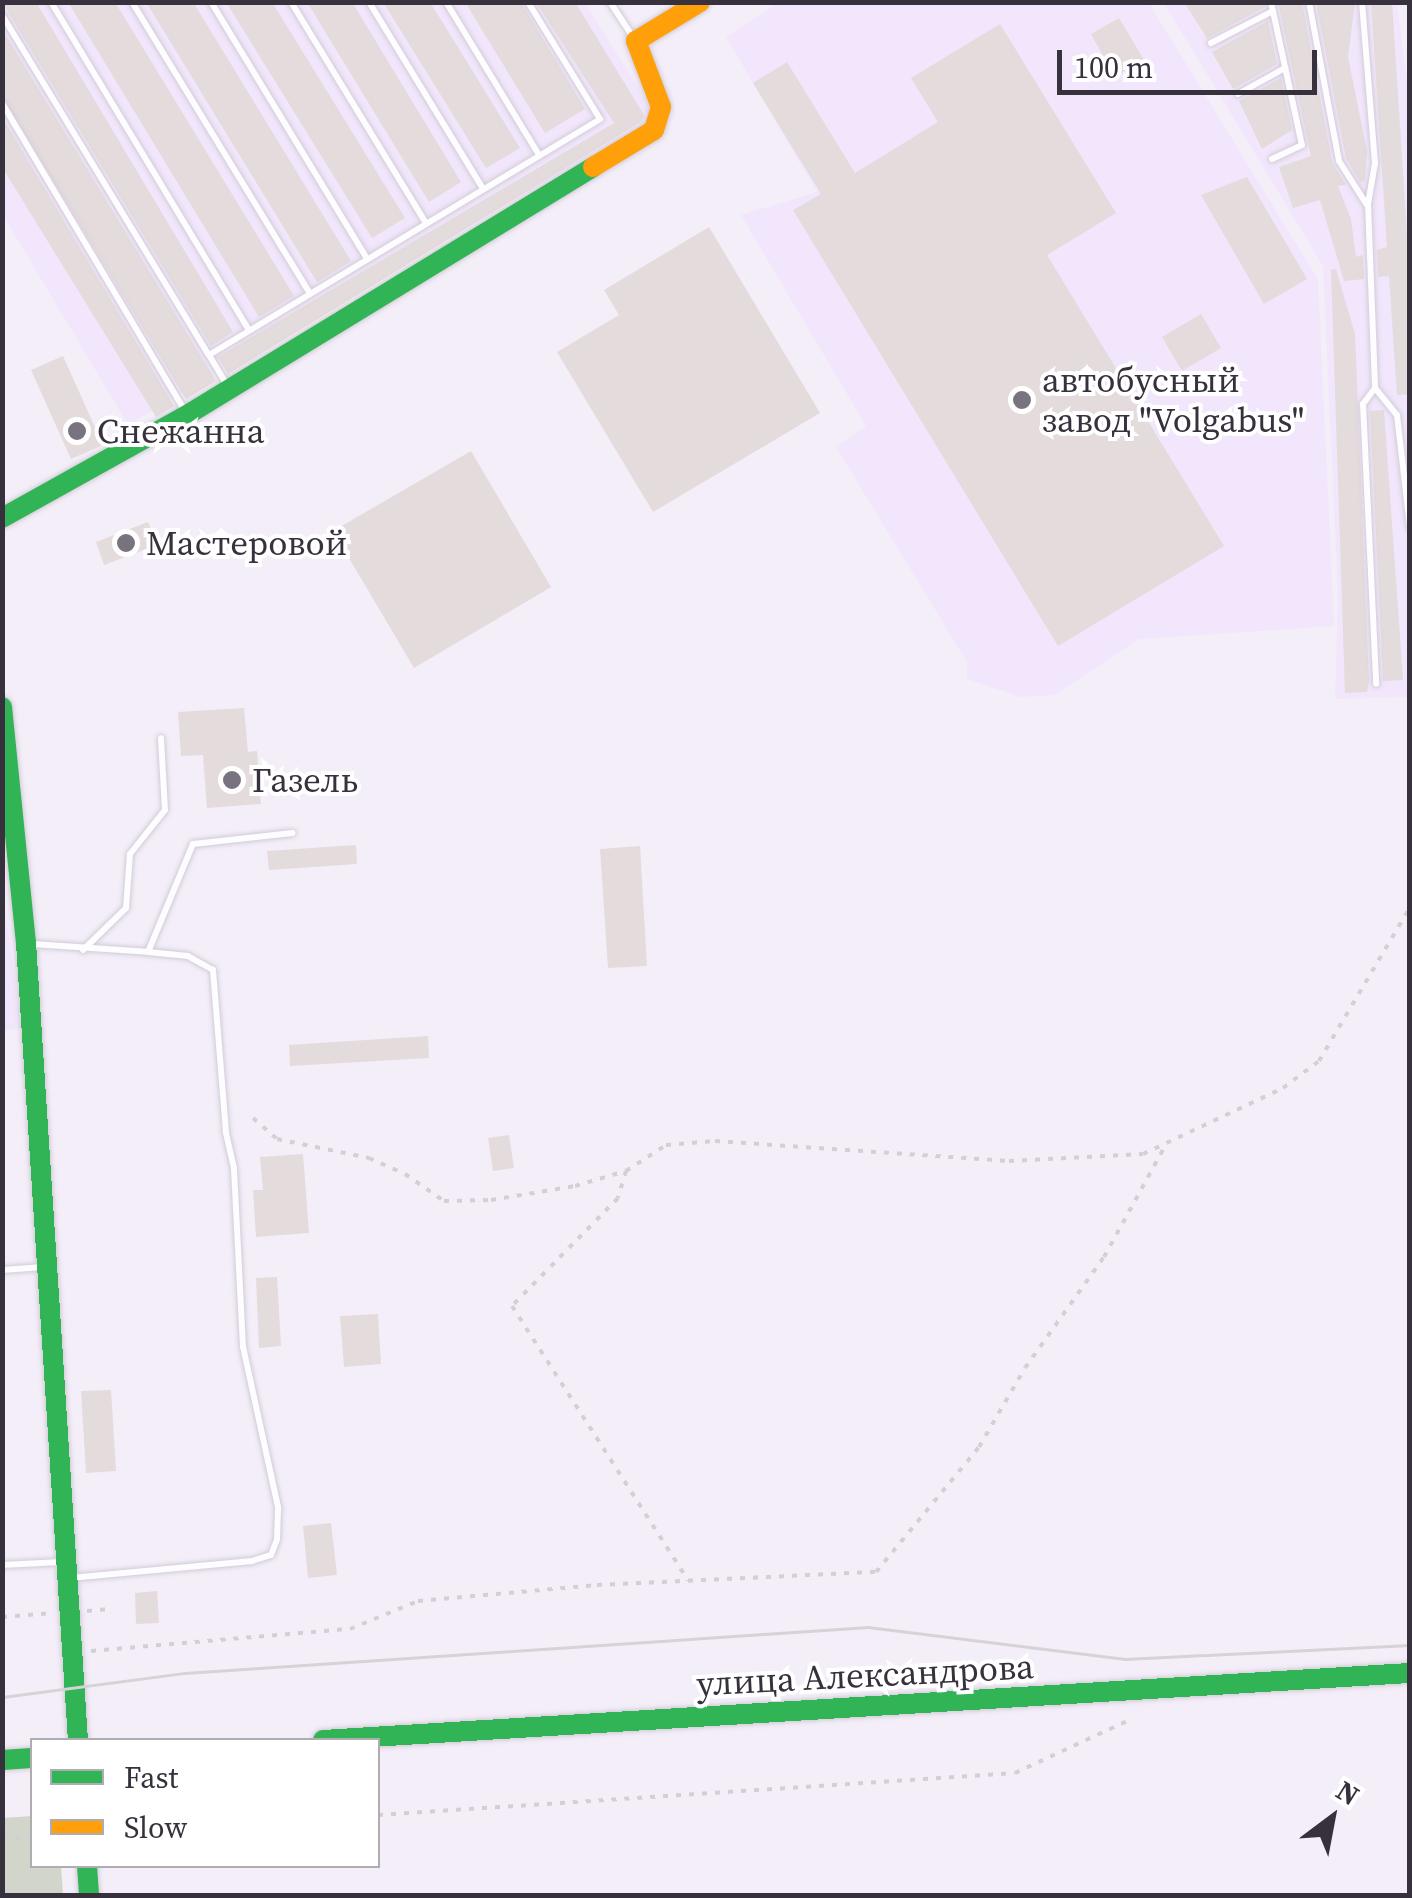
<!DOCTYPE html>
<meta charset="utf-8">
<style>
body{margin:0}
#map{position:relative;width:1412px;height:1898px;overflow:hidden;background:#f4eef9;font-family:"Source Serif 4",serif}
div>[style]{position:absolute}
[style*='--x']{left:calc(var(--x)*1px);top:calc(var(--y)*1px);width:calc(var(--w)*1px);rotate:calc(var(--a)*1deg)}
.built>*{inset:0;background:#f1e6fb}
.forest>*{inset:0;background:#d2d6ca}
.building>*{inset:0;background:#e4dbdc}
.path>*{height:4px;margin-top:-2px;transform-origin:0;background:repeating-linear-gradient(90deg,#d2cfd5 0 5px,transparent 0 13px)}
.roads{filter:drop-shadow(0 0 2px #d2ccd7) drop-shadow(0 0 2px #d2ccd7)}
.lane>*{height:6px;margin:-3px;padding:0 3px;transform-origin:3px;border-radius:3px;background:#fdfcfe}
.fast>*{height:20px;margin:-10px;padding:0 10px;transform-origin:10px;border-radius:10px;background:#30b455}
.slow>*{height:20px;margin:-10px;padding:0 10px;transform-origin:10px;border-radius:10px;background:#ff9f0a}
.tram>*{height:2.5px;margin:-1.25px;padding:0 1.25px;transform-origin:1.25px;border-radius:1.25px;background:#d5d3d6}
.dots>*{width:28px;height:28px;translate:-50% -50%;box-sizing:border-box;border:5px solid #fff;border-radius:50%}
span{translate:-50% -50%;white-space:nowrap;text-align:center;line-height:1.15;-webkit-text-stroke:8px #fff;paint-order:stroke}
.poi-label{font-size:35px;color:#37313d}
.left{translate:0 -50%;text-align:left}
.street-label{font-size:35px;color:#37313d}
.frame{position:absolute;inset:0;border:5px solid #37313d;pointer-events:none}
.legend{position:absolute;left:30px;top:1738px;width:350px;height:130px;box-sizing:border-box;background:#fff;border:2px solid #afadb1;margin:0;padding:12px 18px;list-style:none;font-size:30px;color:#37313d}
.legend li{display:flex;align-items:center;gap:20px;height:50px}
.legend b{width:50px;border:2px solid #afadb1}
.north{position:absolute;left:1282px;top:1768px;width:100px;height:100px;-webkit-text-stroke:8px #fff;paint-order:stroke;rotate:32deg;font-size:28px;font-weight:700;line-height:40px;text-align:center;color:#37313d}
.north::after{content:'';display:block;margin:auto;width:35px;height:45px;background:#37313d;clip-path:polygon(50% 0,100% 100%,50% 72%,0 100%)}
.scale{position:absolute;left:1057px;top:50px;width:260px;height:45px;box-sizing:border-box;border:5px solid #37313d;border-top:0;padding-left:12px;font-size:30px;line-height:35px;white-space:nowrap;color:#37313d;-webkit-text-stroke:8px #fff;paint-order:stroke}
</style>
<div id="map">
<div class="built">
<i style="clip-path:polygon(2px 3px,585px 3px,657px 117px,128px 425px,3px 215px)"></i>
<i style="clip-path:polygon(778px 3px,1149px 3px,1318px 280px,1334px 626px,1139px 639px,1055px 695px,1021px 697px,967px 679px,967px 662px,836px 447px,866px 426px,741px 215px,817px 192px,726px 37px)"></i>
<i style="clip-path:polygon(1164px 3px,1397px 3px,1410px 106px,1409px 697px,1335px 699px,1338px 593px,1323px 266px)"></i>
<i style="clip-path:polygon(2px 891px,22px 1029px,3px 1030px,2px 1030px)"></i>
</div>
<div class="forest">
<i style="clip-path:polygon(32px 1816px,32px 1866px,61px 1866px,63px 1895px,3px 1895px,3px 1818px)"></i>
</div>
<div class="building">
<i style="clip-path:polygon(2px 2px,36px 2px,233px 332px,211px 346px)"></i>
<i style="clip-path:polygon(68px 2px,115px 2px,294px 296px,259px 317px)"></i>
<i style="clip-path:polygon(146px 2px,193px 2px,351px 261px,317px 282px)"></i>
<i style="clip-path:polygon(226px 2px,272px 2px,405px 218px,372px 238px)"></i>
<i style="clip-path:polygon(307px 2px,352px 2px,461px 182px,429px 202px)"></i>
<i style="clip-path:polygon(383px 2px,430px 2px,520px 148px,486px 168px)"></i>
<i style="clip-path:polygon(465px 2px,521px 2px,585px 109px,545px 133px)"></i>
<i style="clip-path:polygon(536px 2px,575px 2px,644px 115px,642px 121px,228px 374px,218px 357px,614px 123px)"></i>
<i style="clip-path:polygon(1184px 2px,1264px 2px,1265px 7px,1207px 38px)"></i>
<i style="clip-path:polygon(1278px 2px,1302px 2px,1332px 162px,1346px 185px,1338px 186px,1351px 219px,1356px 257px,1363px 255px,1364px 279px,1344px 281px,1320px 200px,1293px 208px,1279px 167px,1311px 156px)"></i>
<i style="clip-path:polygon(1316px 2px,1355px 2px,1348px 57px,1367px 151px,1365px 181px,1360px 182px,1346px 158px)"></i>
<i style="clip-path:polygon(1371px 2px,1392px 2px,1410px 282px,1410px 394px,1397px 395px,1389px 276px,1378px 277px,1377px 250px,1387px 247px)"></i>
<i style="clip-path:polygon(1119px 18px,1144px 60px,1115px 77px,1091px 34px)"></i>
<i style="clip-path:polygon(1268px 21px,1277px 64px,1233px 89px,1212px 52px)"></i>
<i style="clip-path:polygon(1000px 24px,1116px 213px,1047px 255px,1224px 546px,1058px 646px,793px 210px,821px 194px,753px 83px,787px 62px,855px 173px,938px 122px,911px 78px)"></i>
<i style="clip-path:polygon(2px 29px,216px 381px,186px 399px,2px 96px)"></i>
<i style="clip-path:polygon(1281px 78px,1292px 130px,1262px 149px,1239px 101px)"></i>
<i style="clip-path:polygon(2px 117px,174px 406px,156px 417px,2px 167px)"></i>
<i style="clip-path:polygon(1247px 177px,1307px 279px,1264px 304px,1201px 195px)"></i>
<i style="clip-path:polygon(709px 227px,820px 413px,653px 512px,557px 352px,619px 315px,604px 290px)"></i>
<i style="clip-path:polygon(1336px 269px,1355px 334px,1369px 682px,1367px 692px,1345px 693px,1331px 270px)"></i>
<i style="clip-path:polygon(1201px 314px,1221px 348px,1182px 371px,1162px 337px)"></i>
<i style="clip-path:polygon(63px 356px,103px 445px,71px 459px,31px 370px)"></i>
<i style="clip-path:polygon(1384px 410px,1403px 680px,1383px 681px,1370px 411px)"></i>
<i style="clip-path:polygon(471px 451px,551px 587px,414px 668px,333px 531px)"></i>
<i style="clip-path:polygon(148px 522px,157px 545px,104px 565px,96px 542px)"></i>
<i style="clip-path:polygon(244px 708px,248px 752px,257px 751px,261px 804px,207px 808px,203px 755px,181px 756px,178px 712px)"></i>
<i style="clip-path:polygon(356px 845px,357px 864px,269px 870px,267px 851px)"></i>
<i style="clip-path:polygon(640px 846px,647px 966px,608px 968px,600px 849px)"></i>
<i style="clip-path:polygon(428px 1036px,429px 1058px,290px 1066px,289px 1045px)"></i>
<i style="clip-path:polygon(509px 1135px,514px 1168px,493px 1171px,488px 1138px)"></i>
<i style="clip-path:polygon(303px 1154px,309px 1233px,256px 1237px,253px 1190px,263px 1190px,260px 1157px)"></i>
<i style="clip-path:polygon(277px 1277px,281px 1346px,259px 1348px,256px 1278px)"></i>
<i style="clip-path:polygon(378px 1314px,381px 1364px,344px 1367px,340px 1316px)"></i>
<i style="clip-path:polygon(111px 1390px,116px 1471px,86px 1473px,81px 1391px)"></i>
<i style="clip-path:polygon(331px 1523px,337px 1575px,308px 1578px,303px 1526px)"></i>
<i style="clip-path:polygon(157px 1591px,159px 1623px,136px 1624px,135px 1593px)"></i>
</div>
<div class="path">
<i style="--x:253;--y:1118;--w:32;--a:41"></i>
<i style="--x:277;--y:1139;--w:94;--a:11.7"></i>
<i style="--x:369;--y:1158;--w:39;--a:24"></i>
<i style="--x:405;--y:1174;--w:47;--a:34.7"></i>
<i style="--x:444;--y:1201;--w:47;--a:-1.2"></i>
<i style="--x:491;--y:1200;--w:85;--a:-9.5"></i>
<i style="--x:575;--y:1186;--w:53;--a:-16.4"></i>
<i style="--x:626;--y:1171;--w:48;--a:-33"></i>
<i style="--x:666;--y:1145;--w:49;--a:-4.7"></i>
<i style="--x:715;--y:1141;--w:295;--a:3.9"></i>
<i style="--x:1009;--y:1161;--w:134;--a:-3"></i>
<i style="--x:1143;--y:1154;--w:155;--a:-25.2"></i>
<i style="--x:1283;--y:1088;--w:45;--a:-36.9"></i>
<i style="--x:1319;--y:1061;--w:179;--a:-59.4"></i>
<i style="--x:626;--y:1171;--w:28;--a:107"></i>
<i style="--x:618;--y:1198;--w:151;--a:134.5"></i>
<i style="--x:512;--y:1306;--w:326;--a:57.3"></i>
<i style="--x:87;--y:1611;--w:25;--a:-5"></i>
<i style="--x:2;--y:1617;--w:51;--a:-4.5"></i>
<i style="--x:91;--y:1651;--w:260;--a:-4.9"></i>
<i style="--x:350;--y:1629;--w:74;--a:-22.4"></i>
<i style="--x:418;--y:1601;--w:180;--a:-5.1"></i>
<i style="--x:597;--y:1585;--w:279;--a:-2.7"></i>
<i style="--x:876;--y:1572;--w:162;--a:-50.5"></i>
<i style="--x:979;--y:1447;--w:91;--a:-59.8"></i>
<i style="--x:1025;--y:1368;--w:136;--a:-54.6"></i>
<i style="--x:1104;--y:1257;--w:129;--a:-61.2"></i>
<i style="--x:378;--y:1815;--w:638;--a:-3.77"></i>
<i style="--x:1015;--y:1773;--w:126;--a:-24.9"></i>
<i style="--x:2;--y:1839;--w:30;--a:-4"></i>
</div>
<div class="roads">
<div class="lane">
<i style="--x:51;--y:2;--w:383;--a:58.9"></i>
<i style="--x:132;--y:2;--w:342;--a:58.6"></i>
<i style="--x:211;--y:2;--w:301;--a:58.7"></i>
<i style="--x:291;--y:2;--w:259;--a:58.6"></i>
<i style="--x:369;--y:2;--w:219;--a:58.6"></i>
<i style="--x:446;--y:2;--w:179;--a:58.7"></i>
<i style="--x:610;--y:2;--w:45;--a:56.7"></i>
<i style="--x:1271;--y:2;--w:146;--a:77.8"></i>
<i style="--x:1302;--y:145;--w:33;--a:155"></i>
<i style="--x:1309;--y:2;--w:162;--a:79.3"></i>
<i style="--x:1339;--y:161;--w:52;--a:57.5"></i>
<i style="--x:1362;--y:2;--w:162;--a:85.4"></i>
<i style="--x:1375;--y:163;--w:42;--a:99.7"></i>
<i style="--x:1368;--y:204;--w:184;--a:87.8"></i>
<i style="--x:1375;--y:388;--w:35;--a:51"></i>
<i style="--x:1397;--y:415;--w:113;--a:83.4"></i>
<i style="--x:2;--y:15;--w:398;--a:58.7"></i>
<i style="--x:1211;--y:43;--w:70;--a:-27.3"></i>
<i style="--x:1238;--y:94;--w:54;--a:-29"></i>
<i style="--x:2;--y:103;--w:358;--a:59.3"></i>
<i style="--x:227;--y:385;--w:35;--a:-121"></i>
<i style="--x:209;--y:355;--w:457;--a:-31.1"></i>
<i style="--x:600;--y:119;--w:137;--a:-121.6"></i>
<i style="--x:1375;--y:388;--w:20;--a:127"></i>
<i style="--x:1363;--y:404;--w:280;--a:87.3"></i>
<i style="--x:32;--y:944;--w:116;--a:3.9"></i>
<i style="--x:148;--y:952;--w:117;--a:-67.4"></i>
<i style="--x:193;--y:844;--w:100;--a:-6.3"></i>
<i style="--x:83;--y:950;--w:60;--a:-44.3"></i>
<i style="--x:126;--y:908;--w:54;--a:-85.8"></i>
<i style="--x:130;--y:854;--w:56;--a:-51.5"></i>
<i style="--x:165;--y:810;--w:72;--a:-93.2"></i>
<i style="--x:2;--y:1270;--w:42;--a:-4.1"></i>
<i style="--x:2;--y:1565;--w:59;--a:-2.9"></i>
<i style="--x:70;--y:1578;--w:183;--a:-5.3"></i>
<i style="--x:252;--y:1561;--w:20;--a:-18"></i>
<i style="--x:271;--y:1555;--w:17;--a:-69"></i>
<i style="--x:277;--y:1539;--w:32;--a:-88"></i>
<i style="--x:278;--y:1507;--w:164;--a:-102.3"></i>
<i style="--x:243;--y:1347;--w:179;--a:-92.9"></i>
<i style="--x:234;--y:1168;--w:37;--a:-103"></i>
<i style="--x:226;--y:1132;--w:163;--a:-94.6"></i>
<i style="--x:213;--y:970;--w:29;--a:-151"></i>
<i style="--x:188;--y:956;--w:40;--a:-174.3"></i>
</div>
<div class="fast">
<i style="--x:2;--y:518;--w:212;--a:-29.1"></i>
<i style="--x:187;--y:415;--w:476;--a:-31.4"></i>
<i style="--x:2;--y:707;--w:237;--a:84.2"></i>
<i style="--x:26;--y:943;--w:799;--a:86.27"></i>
<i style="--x:323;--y:1740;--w:1089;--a:-3.53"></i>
<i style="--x:2;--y:1760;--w:30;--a:-4"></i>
<i style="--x:87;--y:1866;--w:30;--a:86"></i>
</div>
<div class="slow">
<i style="--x:593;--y:167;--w:71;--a:-31.2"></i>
<i style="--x:654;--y:130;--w:24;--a:-73"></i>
<i style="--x:661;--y:107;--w:71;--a:-110.7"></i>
<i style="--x:636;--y:41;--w:75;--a:-31.4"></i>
</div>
</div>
<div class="tram">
<i style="--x:2;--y:1697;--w:185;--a:-7.5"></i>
<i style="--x:185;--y:1673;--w:685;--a:-3.85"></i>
<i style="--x:868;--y:1627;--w:259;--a:7.1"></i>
<i style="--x:1125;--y:1659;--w:285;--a:-2.8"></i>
</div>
<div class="dots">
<i style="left:1022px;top:400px;background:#79737f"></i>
<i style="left:77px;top:431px;background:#79737f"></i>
<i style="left:126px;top:543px;background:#79737f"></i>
<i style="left:232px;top:780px;background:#79737f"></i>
</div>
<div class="poi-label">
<span class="left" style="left:1042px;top:400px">автобусный<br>завод "Volgabus"</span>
<span class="left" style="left:97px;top:431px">Снежанна</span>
<span class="left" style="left:146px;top:543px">Мастеровой</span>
<span class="left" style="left:252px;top:780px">Газель</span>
</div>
<div class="street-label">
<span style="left:865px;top:1675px;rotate:-3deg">улица Александрова</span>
</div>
<div class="frame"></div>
<ul class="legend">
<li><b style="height:12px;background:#30b455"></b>Fast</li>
<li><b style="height:12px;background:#ff9f0a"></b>Slow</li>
</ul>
<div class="north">N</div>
<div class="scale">100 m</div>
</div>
